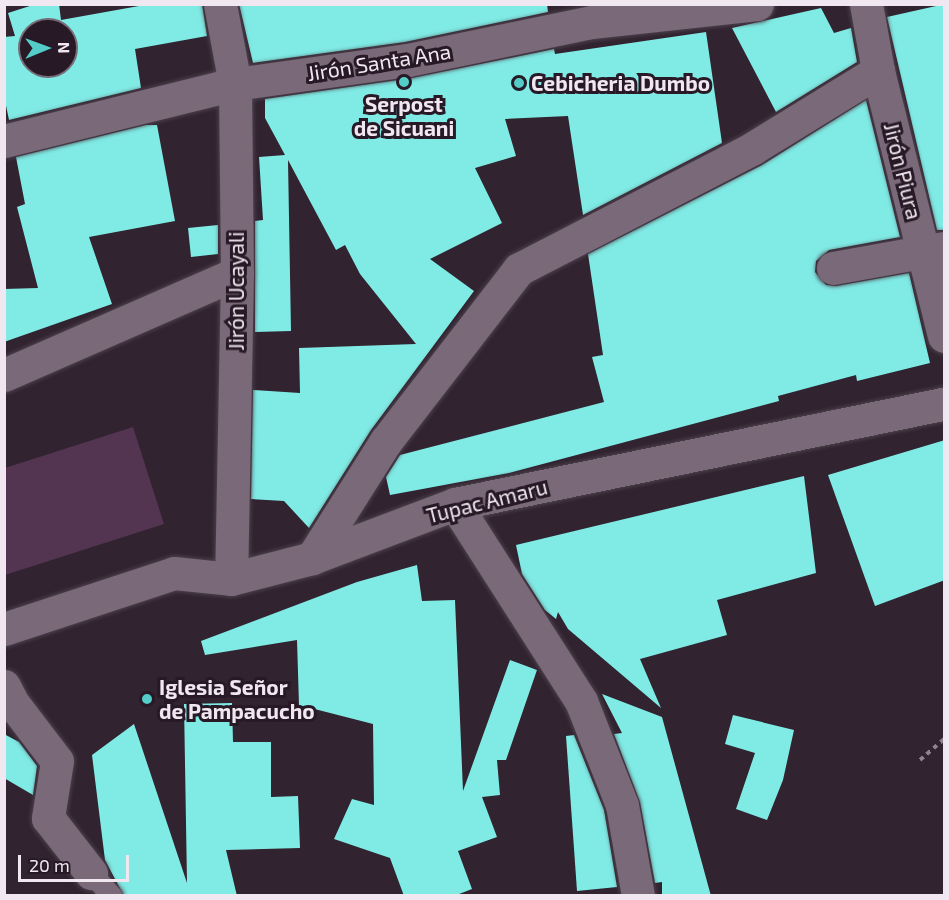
<!DOCTYPE html>
<meta charset="utf-8">
<style>
body{margin:0}
#map{position:relative;width:949px;height:900px;overflow:hidden;background:#312330;font-family:"Exo 2",sans-serif}
div>[style]{position:absolute}
[style*='--x']{left:calc(var(--x)*1px);top:calc(var(--y)*1px);width:calc(var(--w)*1px);rotate:calc(var(--a)*1deg)}
.green>*{inset:0;background:#533552}
.building>*{inset:0;background:#80ebe5}
.path>*{height:4px;margin-top:-2px;transform-origin:0;background:repeating-linear-gradient(90deg,#8e828d 0 4.5px,transparent 0 9px)}
.roads{filter:drop-shadow(0 0 2px #4c414c) drop-shadow(0 0 2px #4c414c)}
.service>*{height:21px;margin:-10.5px;padding:0 10.5px;transform-origin:10.5px;border-radius:10.5px;background:#7a6979}
.minor>*{height:33px;margin:-16.5px;padding:0 16.5px;transform-origin:16.5px;border-radius:16.5px;background:#7a6979}
.dots>*{width:16px;height:16px;translate:-50% -50%;box-sizing:border-box;border:3px solid #271926;border-radius:50%}
span{translate:-50% -50%;white-space:nowrap;text-align:center;line-height:1.15;-webkit-text-stroke:6px #271926;paint-order:stroke}
.street-label{font-size:21px;color:#f0e7f0}
.poi-label{font-size:21px;color:#f0e7f0;font-weight:700}
.left{translate:0 -50%;text-align:left}
.frame{position:absolute;inset:0;border:6px solid #f0e7f0;pointer-events:none}
.north{position:absolute;left:18px;top:18px;width:60px;height:60px;box-sizing:border-box;background:#271926;border:2px solid #776b77;border-radius:50%;rotate:89deg;font-size:16px;font-weight:700;line-height:24px;text-align:center;color:#f0e7f0}
.north::after{content:'';display:block;margin:auto;width:21px;height:27px;background:#54cdc8;clip-path:polygon(50% 0,100% 100%,50% 72%,0 100%)}
.scale{position:absolute;left:18px;top:855px;width:111px;height:27px;box-sizing:border-box;border:3px solid #f0e7f0;border-top:0;padding-left:8px;font-size:18px;line-height:21px;white-space:nowrap;color:#f0e7f0;-webkit-text-stroke:4px #271926;paint-order:stroke}
</style>
<div id="map">
<div class="green">
<i style="clip-path:polygon(133px 427px,164px 524px,5px 575px,5px 468px)"></i>
</div>
<div class="building">
<i style="clip-path:polygon(evenodd,36px 4px,59px 4px,61px 20px,150px 4px,202px 4px,207px 36px,135px 49px,141px 88px,9px 120px,4px 96px,4px 37px,15px 36px,8px 13px,36px 4px,30px 30px,66px 30px,66px 66px,30px 66px,30px 30px)"></i>
<i style="clip-path:polygon(239px 4px,547px 4px,548px 12px,405px 42px,253px 63px)"></i>
<i style="clip-path:polygon(945px 4px,945px 230px,937px 230px,887px 17px)"></i>
<i style="clip-path:polygon(821px 8px,834px 33px,851px 28px,857px 62px,776px 112px,732px 28px)"></i>
<i style="clip-path:polygon(706px 32px,722px 143px,583px 215px,568px 116px,505px 119px,516px 156px,475px 168px,502px 223px,430px 259px,474px 291px,371px 430px,309px 528px,284px 501px,251px 499px,253px 390px,300px 393px,299px 348px,416px 344px,360px 274px,345px 245px,336px 250px,288px 160px,291px 331px,255px 332px,255px 221px,263px 220px,259px 157px,285px 155px,265px 118px,265px 99px,412px 78px,554px 49px,555px 54px)"></i>
<i style="clip-path:polygon(866px 100px,900px 237px,829px 250px,816px 261px,815px 272px,826px 285px,836px 286px,909px 273px,930px 363px,857px 381px,856px 375px,778px 396px,779px 401px,509px 473px,390px 495px,386px 477px,400px 455px,604px 402px,592px 357px,603px 355px,588px 254px,762px 165px)"></i>
<i style="clip-path:polygon(146px 125px,157px 125px,175px 221px,89px 237px,112px 304px,4px 342px,4px 289px,38px 288px,17px 207px,25px 204px,16px 157px)"></i>
<i style="clip-path:polygon(218px 225px,218px 254px,191px 257px,188px 228px)"></i>
<i style="clip-path:polygon(945px 440px,945px 580px,875px 606px,828px 475px)"></i>
<i style="clip-path:polygon(804px 476px,816px 573px,717px 600px,727px 635px,640px 659px,661px 708px,568px 629px,558px 612px,556px 619px,545px 610px,522px 574px,516px 545px)"></i>
<i style="clip-path:polygon(417px 565px,422px 601px,455px 600px,463px 791px,510px 660px,537px 670px,506px 760px,497px 760px,500px 795px,482px 797px,497px 837px,458px 851px,472px 889px,454px 896px,404px 896px,390px 858px,334px 839px,352px 799px,374px 805px,373px 724px,299px 705px,297px 640px,205px 655px,201px 641px,357px 582px)"></i>
<i style="clip-path:polygon(602px 694px,662px 717px,711px 896px,662px 896px,662px 882px,655px 883px,640px 802px,614px 734px,622px 733px)"></i>
<i style="clip-path:polygon(232px 703px,233px 742px,271px 742px,271px 797px,298px 796px,300px 848px,226px 850px,237px 896px,124px 896px,105px 860px,92px 755px,134px 724px,187px 883px,184px 704px)"></i>
<i style="clip-path:polygon(733px 715px,794px 730px,783px 780px,767px 820px,736px 809px,755px 753px,725px 744px)"></i>
<i style="clip-path:polygon(4px 734px,19px 742px,37px 766px,33px 795px,4px 778px)"></i>
<i style="clip-path:polygon(574px 735px,604px 810px,617px 887px,577px 891px,566px 736px)"></i>
</div>
<div class="path">
<i style="--x:920;--y:760;--w:32;--a:-41"></i>
</div>
<div class="roads">
<div class="service">
<i style="--x:91;--y:873;--w:31;--a:48"></i>
</div>
<div class="minor">
<i style="--x:220;--y:4;--w:81;--a:79.4"></i>
<i style="--x:235;--y:84;--w:189;--a:89.4"></i>
<i style="--x:237;--y:273;--w:306;--a:91.1"></i>
<i style="--x:866;--y:4;--w:68;--a:79.8"></i>
<i style="--x:878;--y:71;--w:273;--a:76"></i>
<i style="--x:4;--y:141;--w:238;--a:-13.9"></i>
<i style="--x:235;--y:84;--w:175;--a:-7.9"></i>
<i style="--x:408;--y:60;--w:188;--a:-11.7"></i>
<i style="--x:592;--y:22;--w:166;--a:-6.2"></i>
<i style="--x:833;--y:268;--w:113;--a:-10.2"></i>
<i style="--x:4;--y:375;--w:254;--a:-23.6"></i>
<i style="--x:455;--y:504;--w:234;--a:57.4"></i>
<i style="--x:581;--y:701;--w:112;--a:68.5"></i>
<i style="--x:622;--y:805;--w:92;--a:80"></i>
<i style="--x:312;--y:558;--w:138;--a:-57.7"></i>
<i style="--x:386;--y:441;--w:217;--a:-52.3"></i>
<i style="--x:519;--y:269;--w:263;--a:-27.3"></i>
<i style="--x:753;--y:148;--w:147;--a:-31.6"></i>
<i style="--x:4;--y:629;--w:179;--a:-18.2"></i>
<i style="--x:174;--y:573;--w:57;--a:6"></i>
<i style="--x:231;--y:579;--w:84;--a:-14.5"></i>
<i style="--x:312;--y:558;--w:153;--a:-20.7"></i>
<i style="--x:455;--y:504;--w:499;--a:-11.6"></i>
<i style="--x:4;--y:686;--w:18;--a:63"></i>
<i style="--x:12;--y:702;--w:74;--a:52.7"></i>
<i style="--x:57;--y:761;--w:58;--a:99"></i>
<i style="--x:48;--y:818;--w:70;--a:52"></i>
</div>
</div>
<div class="dots">
<i style="left:404px;top:82px;background:#54cdc8"></i>
<i style="left:519px;top:83px;background:#54cdc8"></i>
<i style="left:147px;top:699px;background:#54cdc8"></i>
</div>
<div class="street-label">
<span style="left:379px;top:62px;rotate:-9deg">Jirón Santa Ana</span>
<span style="left:903px;top:171px;rotate:76deg">Jirón Piura</span>
<span style="left:236px;top:291px;rotate:-90deg">Jirón Ucayali</span>
<span style="left:487px;top:501px;rotate:-14deg">Tupac Amaru</span>
</div>
<div class="poi-label">
<span class="left" style="left:531px;top:83px">Cebicheria Dumbo</span>
<span style="left:404px;top:116px">Serpost<br>de Sicuani</span>
<span class="left" style="left:159px;top:699px">Iglesia Señor<br>de Pampacucho</span>
</div>
<div class="frame"></div>
<div class="north">N</div>
<div class="scale">20 m</div>
</div>
